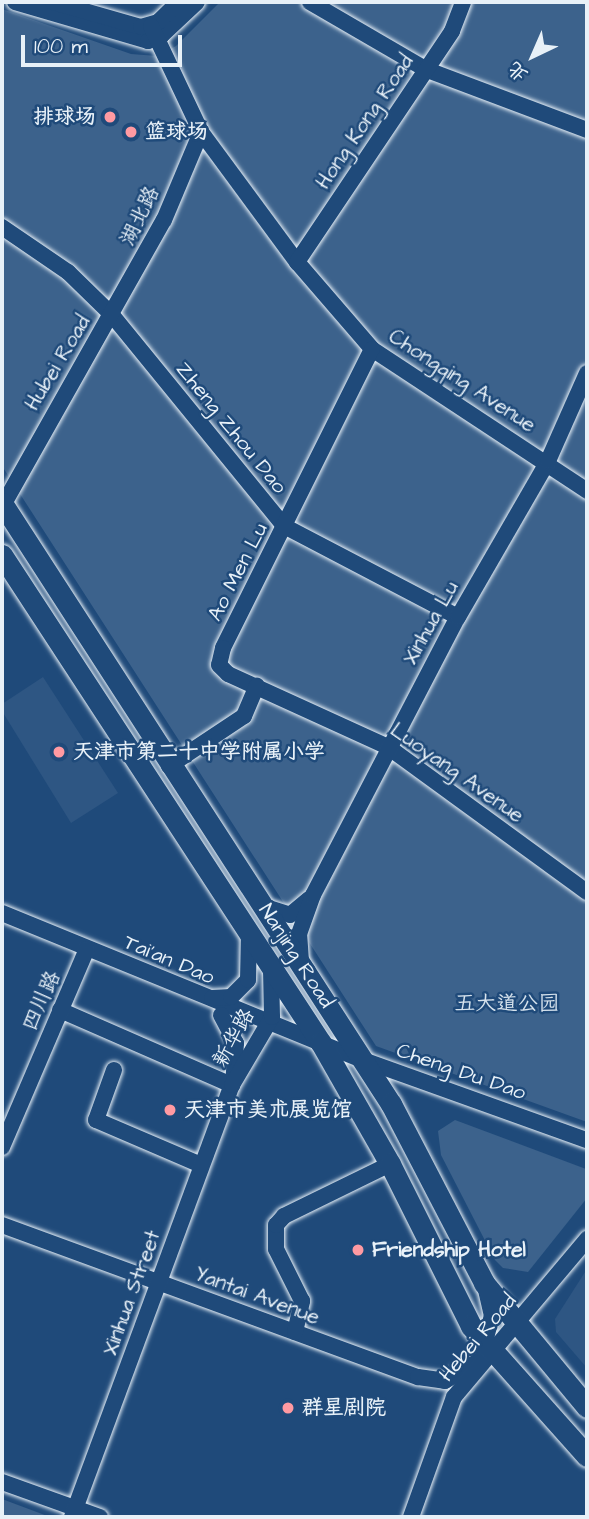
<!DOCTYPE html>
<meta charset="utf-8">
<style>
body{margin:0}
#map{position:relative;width:589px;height:1519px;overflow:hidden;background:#1f4a7a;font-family:"Architects Daughter","LXGW WenKai TC",sans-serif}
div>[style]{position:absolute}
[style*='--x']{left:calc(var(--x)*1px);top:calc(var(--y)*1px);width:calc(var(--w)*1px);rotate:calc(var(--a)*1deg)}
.built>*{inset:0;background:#2e5683}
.green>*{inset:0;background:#3c628c}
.roads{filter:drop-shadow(0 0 2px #e8f1f8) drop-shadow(0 0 2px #e8f1f8)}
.minor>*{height:16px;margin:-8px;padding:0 8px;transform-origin:8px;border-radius:8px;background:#1f4a7a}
.major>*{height:21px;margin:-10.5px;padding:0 10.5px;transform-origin:10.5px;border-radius:10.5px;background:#1f4a7a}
.dots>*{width:19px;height:19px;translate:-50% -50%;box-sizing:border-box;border:4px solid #1f4a7a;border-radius:50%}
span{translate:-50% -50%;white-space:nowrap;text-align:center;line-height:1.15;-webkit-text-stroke:5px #1f4a7a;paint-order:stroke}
.poi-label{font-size:21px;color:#e8f1f8;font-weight:700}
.right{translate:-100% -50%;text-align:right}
.left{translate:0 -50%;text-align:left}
.street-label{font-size:21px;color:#e8f1f8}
.park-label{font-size:21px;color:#d7e3ed}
.frame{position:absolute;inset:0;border:4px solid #e8f1f8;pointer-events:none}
.north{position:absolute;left:498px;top:21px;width:70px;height:70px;-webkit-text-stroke:5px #1f4a7a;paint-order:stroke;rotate:224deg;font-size:19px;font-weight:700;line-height:28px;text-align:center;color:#e8f1f8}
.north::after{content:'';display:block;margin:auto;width:24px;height:32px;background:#e8f1f8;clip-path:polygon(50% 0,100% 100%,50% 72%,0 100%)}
.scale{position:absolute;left:21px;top:35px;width:161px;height:32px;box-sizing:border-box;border:4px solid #e8f1f8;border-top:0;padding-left:9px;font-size:21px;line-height:24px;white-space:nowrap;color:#e8f1f8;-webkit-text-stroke:5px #1f4a7a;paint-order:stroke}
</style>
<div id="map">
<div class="built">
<i style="clip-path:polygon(43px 677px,118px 793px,71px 823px,2px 711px,2px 704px)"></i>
<i style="clip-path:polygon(587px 1269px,587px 1368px,556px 1332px,555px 1319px)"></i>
</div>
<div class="green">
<i style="clip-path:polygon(220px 2px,587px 2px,587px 1122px,376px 1046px,2px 466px,2px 9px,131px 54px,157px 56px,176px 46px)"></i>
<i style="clip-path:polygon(455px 1120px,586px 1169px,587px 1198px,528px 1272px,503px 1268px,495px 1260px,441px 1155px,438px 1131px)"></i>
<i style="clip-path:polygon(2px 1499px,50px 1517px,2px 1517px)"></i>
</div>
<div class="roads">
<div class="minor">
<i style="--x:15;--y:2;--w:139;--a:16.3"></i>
<i style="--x:148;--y:41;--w:15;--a:-23"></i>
<i style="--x:162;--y:35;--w:48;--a:-43.3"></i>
<i style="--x:53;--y:2;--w:91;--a:15.9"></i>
<i style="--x:141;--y:27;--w:18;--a:-16"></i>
<i style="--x:158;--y:22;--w:29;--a:-44"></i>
<i style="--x:310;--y:2;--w:133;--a:30.2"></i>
<i style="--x:425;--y:69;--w:173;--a:20.6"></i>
<i style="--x:151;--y:26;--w:117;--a:64.7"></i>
<i style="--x:201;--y:132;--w:162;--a:53.6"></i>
<i style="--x:297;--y:262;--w:115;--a:49.2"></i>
<i style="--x:372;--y:349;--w:258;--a:33.4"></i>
<i style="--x:2;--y:227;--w:80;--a:34.3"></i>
<i style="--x:68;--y:272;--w:62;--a:44.3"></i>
<i style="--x:112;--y:315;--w:272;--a:50.8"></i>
<i style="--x:284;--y:526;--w:196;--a:27.6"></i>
<i style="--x:297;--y:262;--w:278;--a:-56.1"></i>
<i style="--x:452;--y:31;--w:31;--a:-69"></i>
<i style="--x:372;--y:349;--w:334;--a:116.5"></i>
<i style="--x:223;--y:648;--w:17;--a:103"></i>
<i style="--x:219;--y:665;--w:13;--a:45"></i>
<i style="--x:228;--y:674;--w:176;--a:24.5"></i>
<i style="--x:388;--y:747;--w:246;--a:36.1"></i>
<i style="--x:2;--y:507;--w:330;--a:-60.6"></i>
<i style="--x:164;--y:220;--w:95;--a:-67.2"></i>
<i style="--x:169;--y:766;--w:90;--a:-33.7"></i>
<i style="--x:244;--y:716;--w:33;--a:-67"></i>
<i style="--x:263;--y:906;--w:28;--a:18"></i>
<i style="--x:290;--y:915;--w:25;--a:-40"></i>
<i style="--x:2;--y:913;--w:390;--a:22.2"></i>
<i style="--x:363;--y:1060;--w:238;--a:19.7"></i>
<i style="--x:301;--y:961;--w:27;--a:-94"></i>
<i style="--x:299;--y:934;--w:41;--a:-70.3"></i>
<i style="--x:313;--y:895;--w:314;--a:-62.5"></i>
<i style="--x:458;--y:617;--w:180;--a:-60"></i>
<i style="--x:548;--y:461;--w:96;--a:-66.1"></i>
<i style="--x:212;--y:998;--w:19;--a:-3"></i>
<i style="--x:231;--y:997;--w:24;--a:-45"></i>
<i style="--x:248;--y:980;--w:46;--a:-88.8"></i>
<i style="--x:60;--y:1010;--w:188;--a:23.6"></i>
<i style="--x:221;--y:1015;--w:32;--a:62"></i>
<i style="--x:236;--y:1043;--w:32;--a:94"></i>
<i style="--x:114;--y:1070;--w:53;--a:109.8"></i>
<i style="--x:96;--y:1120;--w:114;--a:23.2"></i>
<i style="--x:2;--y:1147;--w:215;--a:-66.8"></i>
<i style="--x:2;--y:1225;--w:443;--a:20.1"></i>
<i style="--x:418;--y:1377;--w:27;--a:8"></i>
<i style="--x:445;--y:1381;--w:56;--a:-31.1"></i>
<i style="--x:295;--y:1332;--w:32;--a:-77"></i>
<i style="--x:302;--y:1301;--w:58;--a:-116.6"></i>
<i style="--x:276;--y:1249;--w:24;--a:-90"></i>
<i style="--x:276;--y:1225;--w:12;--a:-48"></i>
<i style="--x:284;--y:1216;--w:118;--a:-26.1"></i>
<i style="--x:483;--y:1349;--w:34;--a:-75"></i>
<i style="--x:492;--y:1316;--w:28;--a:-103"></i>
<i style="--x:2;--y:1482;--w:104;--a:19.7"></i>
<i style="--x:72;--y:1517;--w:461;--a:-69.7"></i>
<i style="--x:232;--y:1085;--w:79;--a:-59.5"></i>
<i style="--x:272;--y:1017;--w:47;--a:-91.2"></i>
<i style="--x:411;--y:1517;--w:127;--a:-70.3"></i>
<i style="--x:454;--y:1397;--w:207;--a:-49.9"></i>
</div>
<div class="major">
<i style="--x:2;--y:503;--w:716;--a:57.09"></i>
<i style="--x:391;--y:1104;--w:202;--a:62.5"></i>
<i style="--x:484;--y:1283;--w:161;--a:50.3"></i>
<i style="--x:2;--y:555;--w:583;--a:56.83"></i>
<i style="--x:321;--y:1043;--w:139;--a:60.3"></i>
<i style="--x:390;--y:1164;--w:181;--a:63.4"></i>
<i style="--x:471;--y:1326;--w:174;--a:48.3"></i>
</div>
</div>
<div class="dots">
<i style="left:110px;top:117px;background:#ff9aa2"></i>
<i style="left:131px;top:132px;background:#ff9aa2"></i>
<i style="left:59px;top:752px;background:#ff9aa2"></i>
<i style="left:170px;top:1110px;background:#ff9aa2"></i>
<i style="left:358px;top:1250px;background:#ff9aa2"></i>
<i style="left:288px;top:1408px;background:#ff9aa2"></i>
</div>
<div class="poi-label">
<span class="right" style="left:96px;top:117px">排球场</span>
<span class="left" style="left:145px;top:132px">篮球场</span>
<span class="left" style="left:73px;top:752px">天津市第二十中学附属小学</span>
<span class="left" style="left:184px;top:1110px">天津市美术展览馆</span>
<span class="left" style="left:372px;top:1250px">Friendship Hotel</span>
<span class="left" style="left:302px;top:1408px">群星剧院</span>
</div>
<div class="street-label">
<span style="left:365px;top:122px;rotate:-56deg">Hong Kong Road</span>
<span style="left:140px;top:216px;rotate:-64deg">湖北路</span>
<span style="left:58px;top:363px;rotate:-59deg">Hubei Road</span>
<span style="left:462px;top:381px;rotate:33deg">Chongqing Avenue</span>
<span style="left:231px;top:428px;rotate:51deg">Zheng Zhou Dao</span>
<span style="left:238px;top:572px;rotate:-63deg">Ao Men Lu</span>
<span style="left:431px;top:623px;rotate:-61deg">Xinhua Lu</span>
<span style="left:457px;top:773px;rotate:35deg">Luoyang Avenue</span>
<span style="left:296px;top:956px;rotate:57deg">Nanjing Road</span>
<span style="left:169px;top:960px;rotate:23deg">Tai'an Dao</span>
<span style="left:42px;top:1001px;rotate:-66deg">四川路</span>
<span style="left:234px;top:1038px;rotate:-61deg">新华路</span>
<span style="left:461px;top:1072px;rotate:19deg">Cheng Du Dao</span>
<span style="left:132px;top:1293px;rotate:-70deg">Xinhua Street</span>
<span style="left:257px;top:1296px;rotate:20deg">Yantai Avenue</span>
<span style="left:478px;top:1338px;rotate:-50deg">Hebei Road</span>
</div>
<div class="park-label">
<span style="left:507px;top:1004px">五大道公园</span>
</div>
<div class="frame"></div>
<div class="north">北</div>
<div class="scale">100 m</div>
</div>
